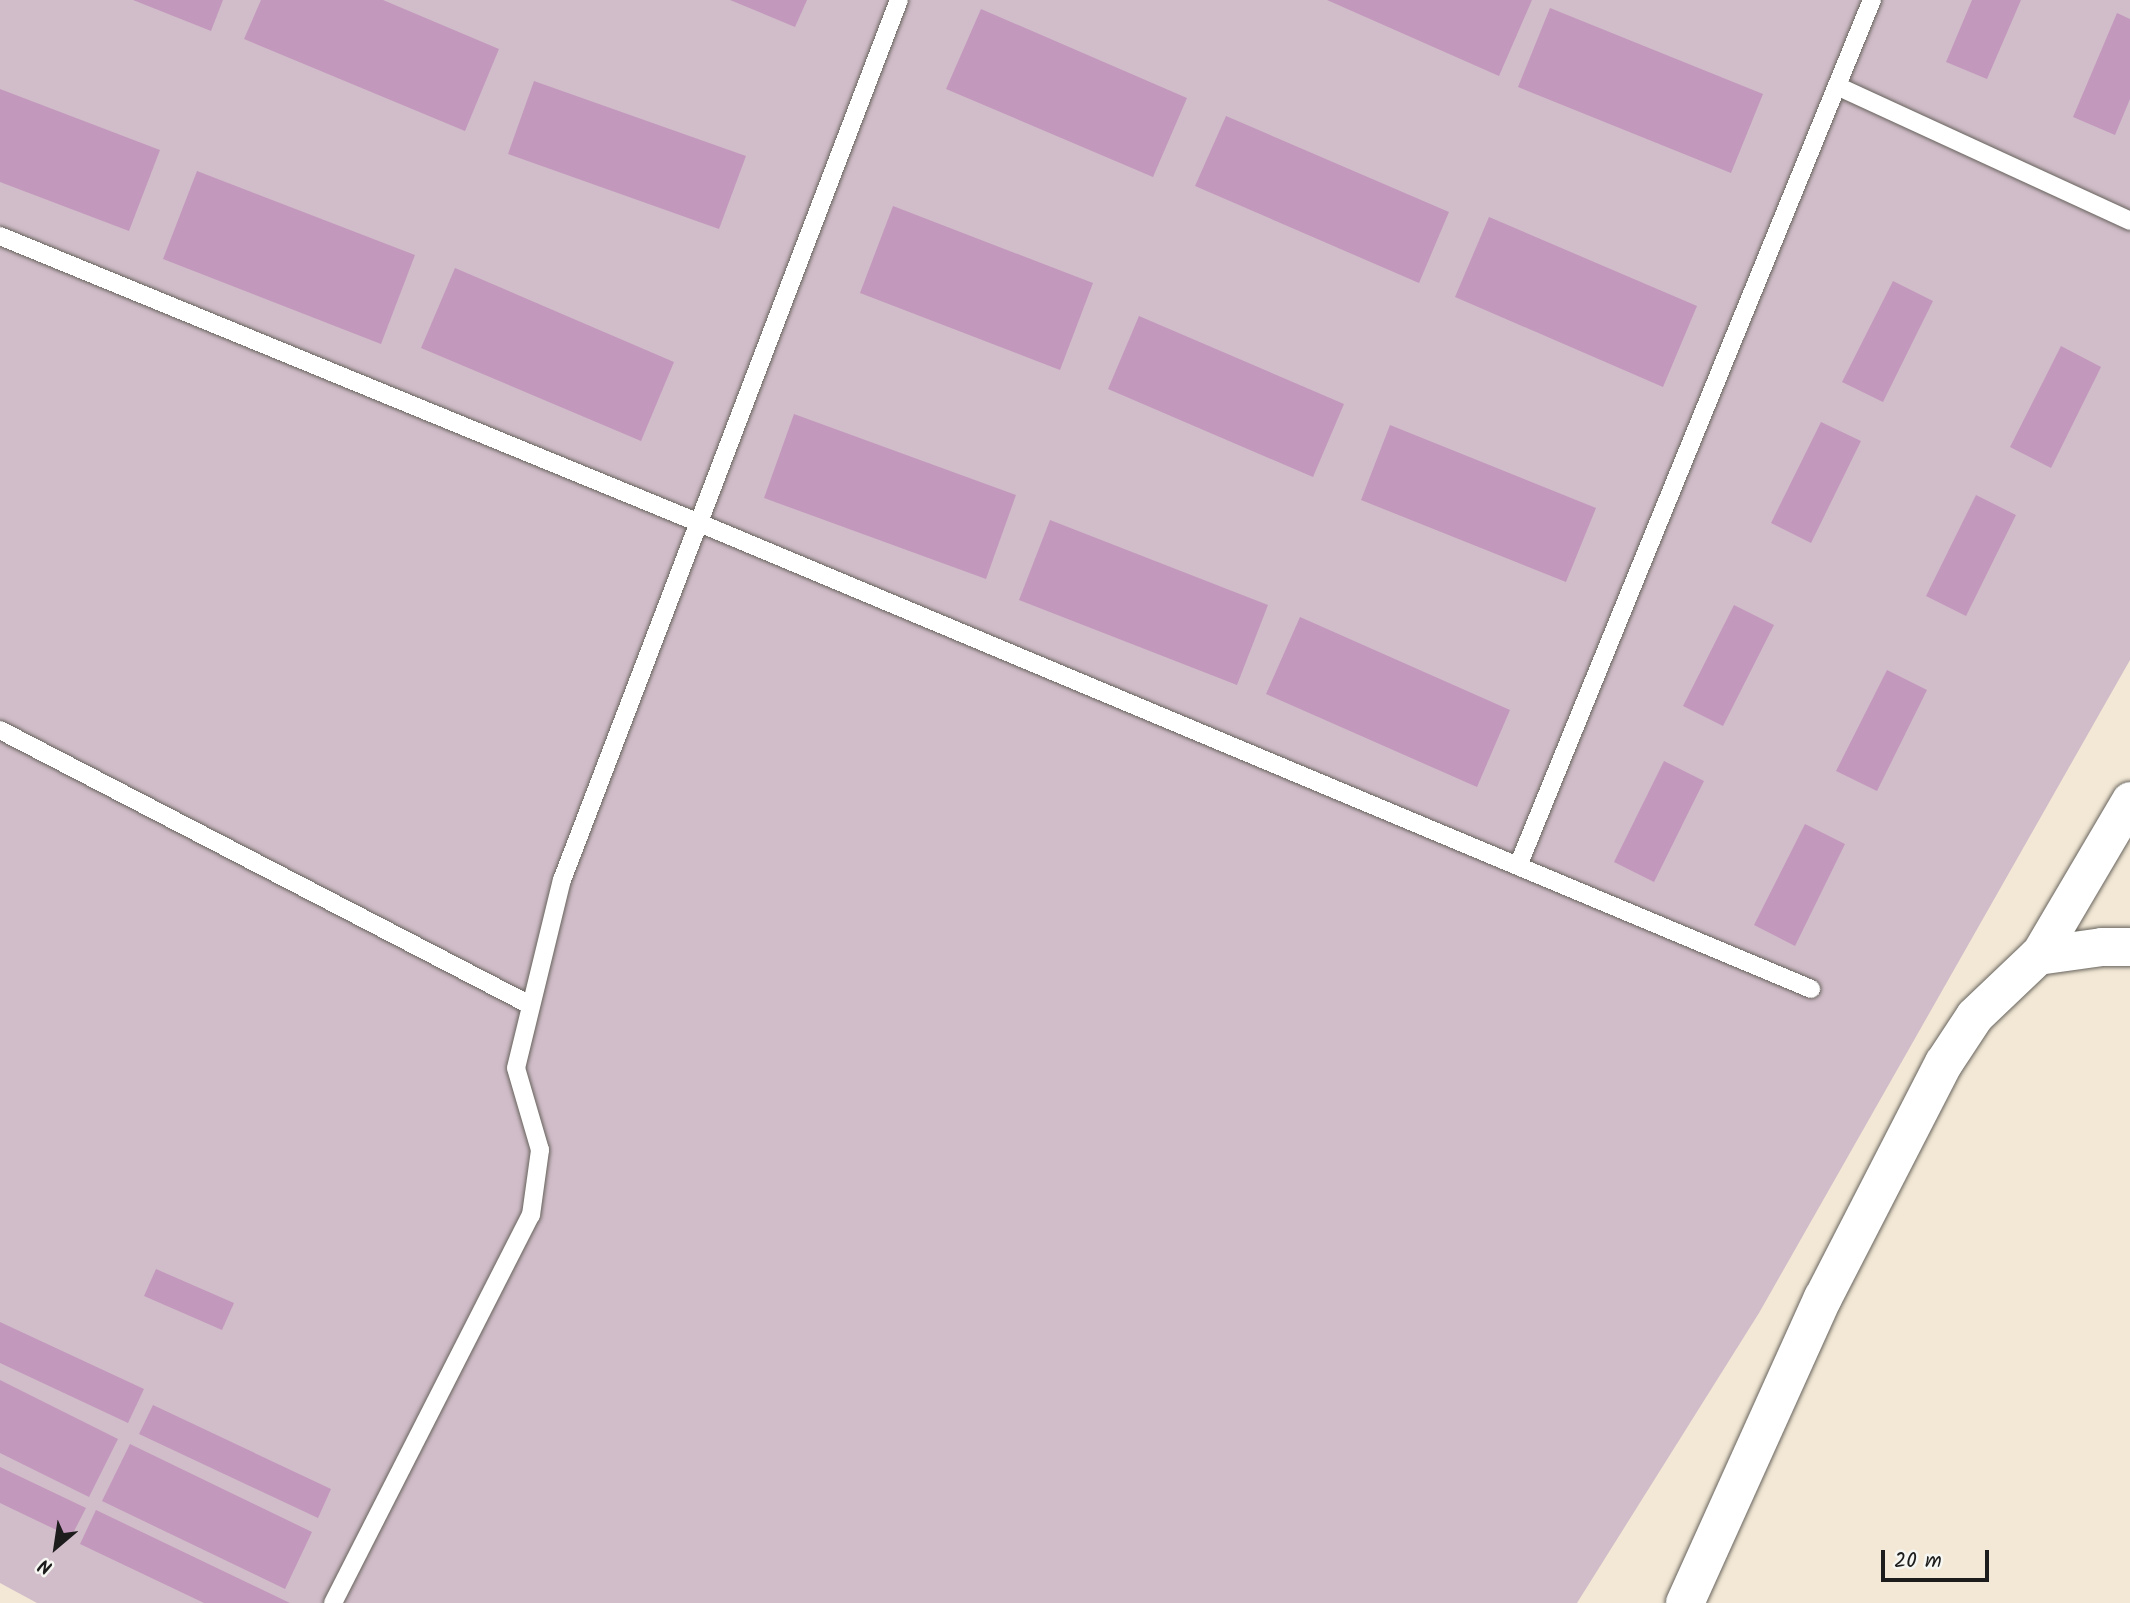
<!DOCTYPE html>
<style>
body{margin:0}
#map{position:relative;width:2130px;height:1603px;overflow:hidden;background:#f3e8d5;font-family:Kalam,sans-serif}
div>[style]{position:absolute}
[style*='--x']{left:calc(var(--x)*1px);top:calc(var(--y)*1px);width:calc(var(--w)*1px);rotate:calc(var(--a)*1deg)}
.industrial>*{inset:0;background:#d1bdc9}
.building>*{inset:0;background:#c398bd}
.roads{filter:drop-shadow(0 0 2px #67635d) drop-shadow(0 0 2px #67635d)}
.lane>*{height:18px;margin:-9px;padding:0 9px;transform-origin:9px;border-radius:9px;background:#fff}
.street>*{height:37px;margin:-18.5px;padding:0 18.5px;transform-origin:18.5px;border-radius:18.5px;background:#fff}
.secondary>*{height:38px;margin:-19px;padding:0 19px;transform-origin:19px;border-radius:19px;background:#fff}
span{translate:-50% -50%;white-space:nowrap;text-align:center;line-height:1.15;-webkit-text-stroke:5px #f6f6f2;paint-order:stroke}
.north{position:absolute;left:21px;top:1512px;width:70px;height:70px;-webkit-text-stroke:5px #f6f6f2;paint-order:stroke;rotate:209deg;font-size:19px;font-weight:700;line-height:28px;text-align:center;color:#1c1c1c}
.north::after{content:'';display:block;margin:auto;width:24px;height:32px;background:#1c1c1c;clip-path:polygon(50% 0,100% 100%,50% 72%,0 100%)}
.scale{position:absolute;left:1881px;top:1550px;width:108px;height:32px;box-sizing:border-box;border:4px solid #1c1c1c;border-top:0;padding-left:9px;font-size:21px;line-height:24px;white-space:nowrap;color:#1c1c1c;-webkit-text-stroke:5px #f6f6f2;paint-order:stroke}
</style>
<div id="map">
<div class="industrial">
<i style="clip-path:polygon(0 0,2130px 0,2130px 660px,1759px 1313px,1577px 1603px,37px 1603px,0 1583px)"></i>
</div>
<div class="building">
<i style="clip-path:polygon(133px 0,223px 0,211px 31px)"></i>
<i style="clip-path:polygon(261px 0,383px 0,499px 49px,465px 131px,244px 39px)"></i>
<i style="clip-path:polygon(730px 0,807px 0,795px 27px)"></i>
<i style="clip-path:polygon(1327px 0,1532px 0,1499px 76px)"></i>
<i style="clip-path:polygon(1972px 0,2021px 0,1987px 79px,1946px 62px)"></i>
<i style="clip-path:polygon(1550px 8px,1763px 94px,1731px 173px,1518px 87px)"></i>
<i style="clip-path:polygon(981px 9px,1187px 98px,1153px 177px,946px 89px)"></i>
<i style="clip-path:polygon(2117px 13px,2130px 19px,2130px 99px,2115px 135px,2073px 117px)"></i>
<i style="clip-path:polygon(534px 81px,746px 156px,719px 229px,508px 154px)"></i>
<i style="clip-path:polygon(0 89px,160px 150px,129px 231px,0 182px)"></i>
<i style="clip-path:polygon(1226px 116px,1449px 212px,1419px 283px,1195px 186px)"></i>
<i style="clip-path:polygon(197px 171px,415px 255px,381px 344px,163px 259px)"></i>
<i style="clip-path:polygon(893px 206px,1093px 283px,1060px 370px,860px 293px)"></i>
<i style="clip-path:polygon(1489px 217px,1697px 306px,1663px 387px,1455px 297px)"></i>
<i style="clip-path:polygon(455px 268px,674px 362px,641px 441px,421px 348px)"></i>
<i style="clip-path:polygon(1893px 281px,1933px 301px,1883px 402px,1842px 382px)"></i>
<i style="clip-path:polygon(1139px 316px,1344px 404px,1313px 477px,1108px 389px)"></i>
<i style="clip-path:polygon(2061px 346px,2101px 367px,2051px 468px,2010px 447px)"></i>
<i style="clip-path:polygon(794px 414px,1016px 495px,986px 579px,764px 498px)"></i>
<i style="clip-path:polygon(1821px 422px,1861px 441px,1811px 543px,1771px 523px)"></i>
<i style="clip-path:polygon(1390px 425px,1596px 508px,1566px 582px,1361px 500px)"></i>
<i style="clip-path:polygon(1976px 495px,2016px 515px,1966px 616px,1926px 596px)"></i>
<i style="clip-path:polygon(1050px 520px,1268px 605px,1237px 685px,1019px 600px)"></i>
<i style="clip-path:polygon(1734px 605px,1774px 625px,1723px 726px,1683px 706px)"></i>
<i style="clip-path:polygon(1300px 617px,1510px 710px,1477px 787px,1266px 694px)"></i>
<i style="clip-path:polygon(1887px 670px,1927px 690px,1877px 791px,1836px 771px)"></i>
<i style="clip-path:polygon(1664px 761px,1704px 781px,1654px 882px,1614px 862px)"></i>
<i style="clip-path:polygon(1805px 824px,1845px 844px,1795px 946px,1754px 925px)"></i>
<i style="clip-path:polygon(156px 1269px,234px 1303px,222px 1330px,144px 1296px)"></i>
<i style="clip-path:polygon(0 1322px,144px 1389px,128px 1423px,0 1363px)"></i>
<i style="clip-path:polygon(0 1380px,118px 1439px,89px 1497px,0 1453px)"></i>
<i style="clip-path:polygon(153px 1405px,331px 1489px,318px 1518px,139px 1434px)"></i>
<i style="clip-path:polygon(130px 1444px,312px 1532px,285px 1589px,102px 1501px)"></i>
<i style="clip-path:polygon(0 1467px,86px 1508px,71px 1537px,0 1503px)"></i>
<i style="clip-path:polygon(96px 1510px,290px 1603px,204px 1603px,80px 1544px)"></i>
</div>
<div class="roads">
<div class="lane">
<i style="--x:1837;--y:86;--w:323;--a:24.7"></i>
<i style="--x:0;--y:236;--w:753;--a:22.31"></i>
<i style="--x:697;--y:522;--w:1208;--a:22.74"></i>
<i style="--x:0;--y:730;--w:597;--a:27.42"></i>
<i style="--x:1518;--y:866;--w:936;--a:-67.77"></i>
<i style="--x:333;--y:1603;--w:436;--a:-63"></i>
<i style="--x:531;--y:1215;--w:66;--a:-82.1"></i>
<i style="--x:540;--y:1150;--w:85;--a:-106.3"></i>
<i style="--x:516;--y:1068;--w:194;--a:-76.3"></i>
<i style="--x:562;--y:880;--w:942;--a:-69.05"></i>
</div>
<div class="street">
<i style="--x:2038;--y:956;--w:181;--a:-59.5"></i>
</div>
<div class="secondary">
<i style="--x:1685;--y:1603;--w:335;--a:-65.7"></i>
<i style="--x:1823;--y:1298;--w:264;--a:-62.8"></i>
<i style="--x:1944;--y:1063;--w:56;--a:-56.6"></i>
<i style="--x:1975;--y:1016;--w:87;--a:-43.6"></i>
<i style="--x:2038;--y:956;--w:65;--a:-8"></i>
<i style="--x:2102;--y:947;--w:28;--a:0"></i>
</div>
</div>
<div class="north">N</div>
<div class="scale">20 m</div>
</div>
